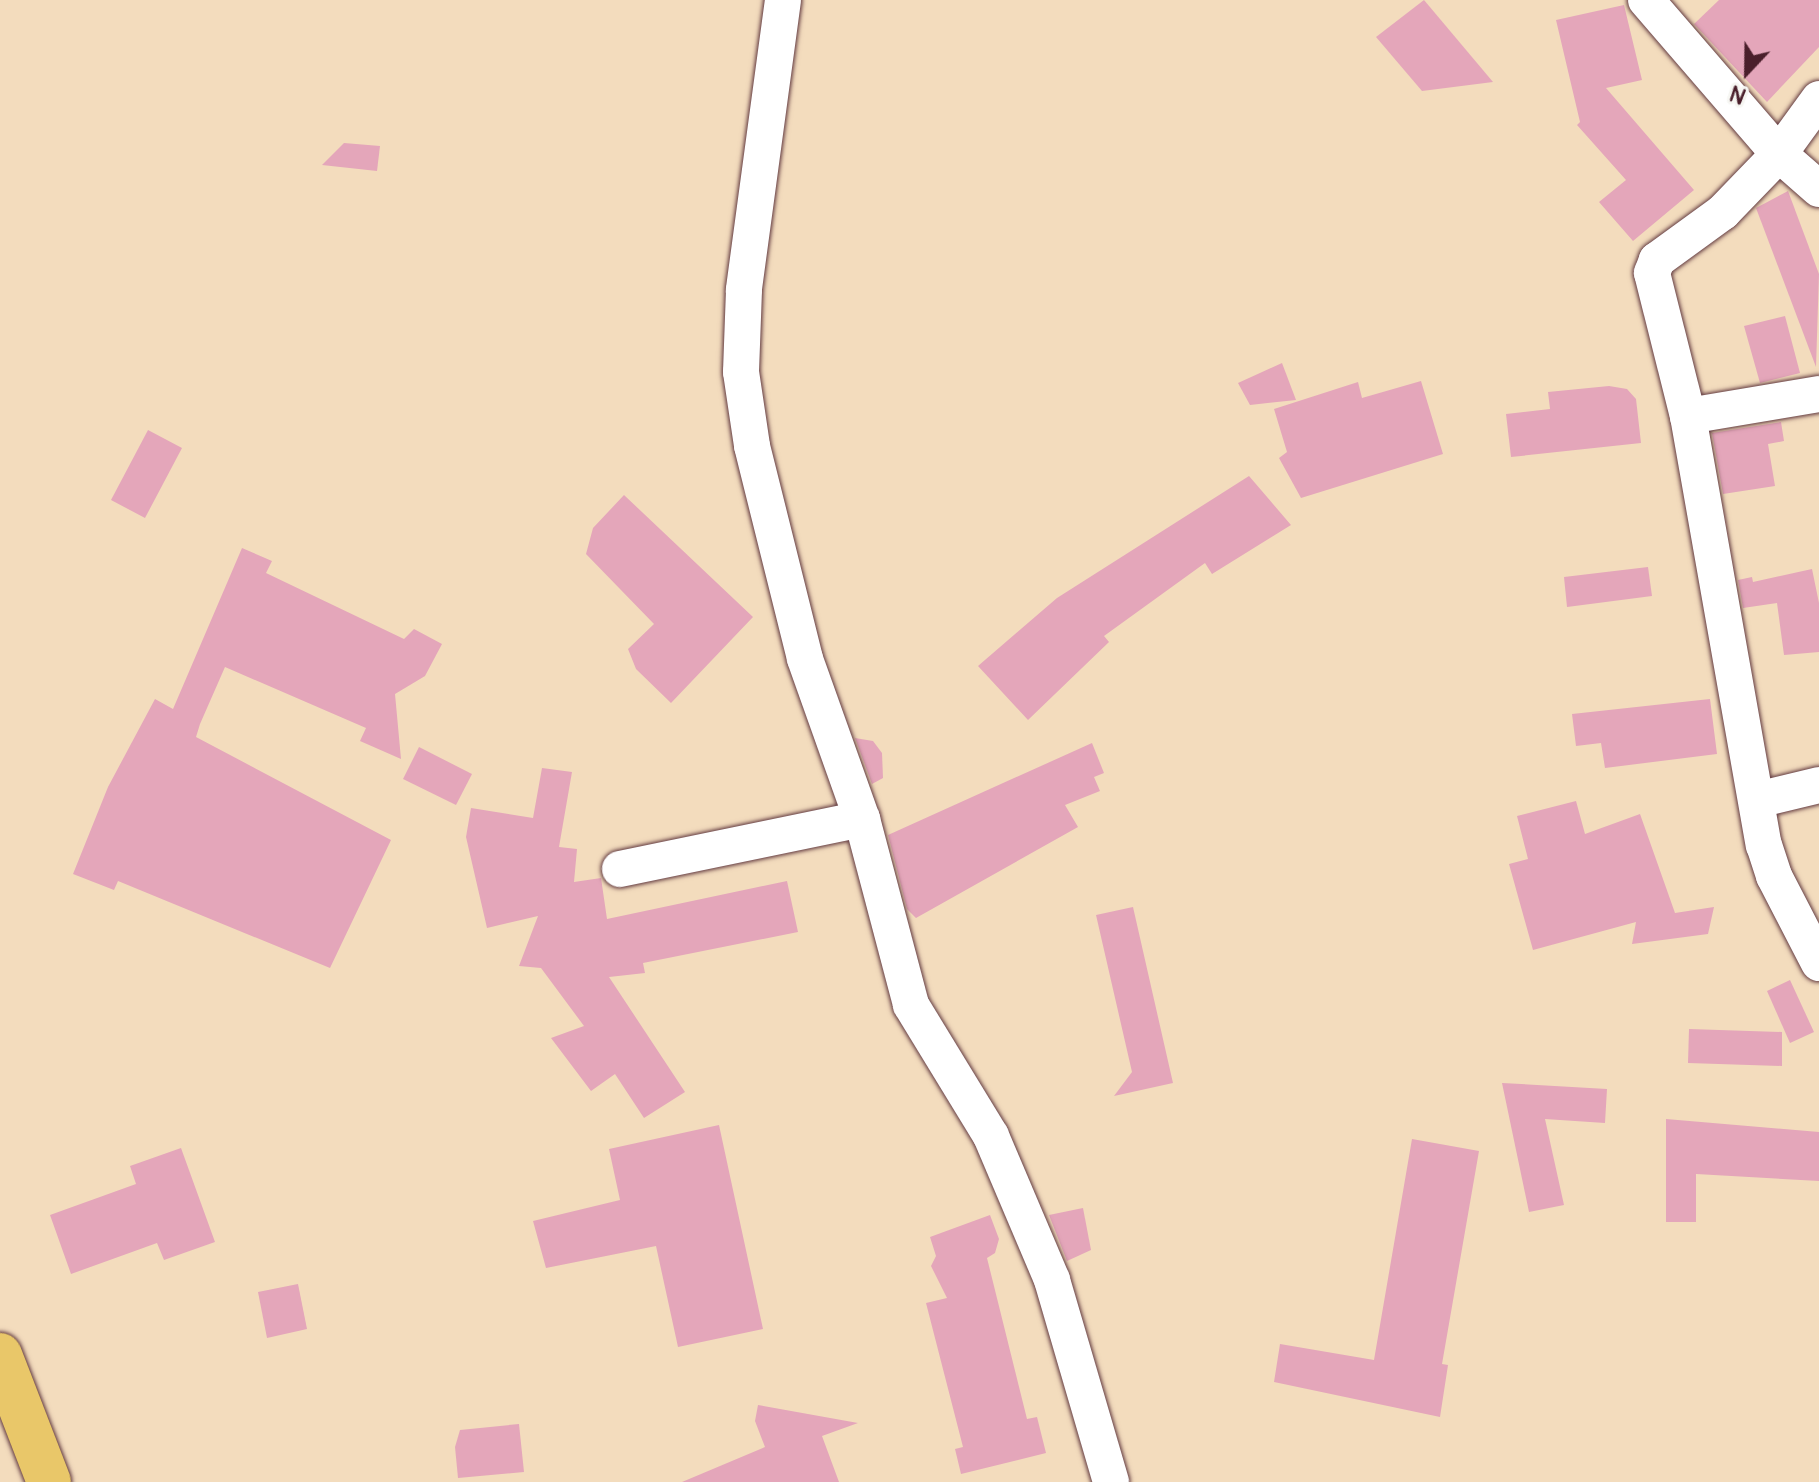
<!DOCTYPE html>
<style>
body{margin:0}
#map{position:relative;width:1819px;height:1482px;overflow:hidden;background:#f3dcbd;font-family:Pangolin,sans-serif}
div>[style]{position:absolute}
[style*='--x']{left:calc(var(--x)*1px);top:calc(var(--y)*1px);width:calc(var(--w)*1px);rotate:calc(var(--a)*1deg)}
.building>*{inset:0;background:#e4a6ba}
.roads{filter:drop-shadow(0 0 2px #633b41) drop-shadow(0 0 2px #633b41)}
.street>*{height:36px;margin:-18px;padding:0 18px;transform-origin:18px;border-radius:18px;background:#fff}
.primary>*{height:44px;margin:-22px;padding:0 22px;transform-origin:22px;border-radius:22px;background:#e9c769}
span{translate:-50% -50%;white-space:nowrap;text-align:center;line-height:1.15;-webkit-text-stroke:8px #f6f6f2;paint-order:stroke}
.north{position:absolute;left:1707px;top:32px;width:80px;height:80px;-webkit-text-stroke:6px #f6f6f2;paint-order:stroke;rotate:202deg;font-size:22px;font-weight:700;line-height:32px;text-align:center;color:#4a1f2b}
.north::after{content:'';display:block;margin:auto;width:28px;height:36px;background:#4a1f2b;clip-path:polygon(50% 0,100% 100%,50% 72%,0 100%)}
</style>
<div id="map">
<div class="building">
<i style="clip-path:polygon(1424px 0,1493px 82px,1422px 91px,1376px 37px)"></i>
<i style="clip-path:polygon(1719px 0,1819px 0,1819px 47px,1767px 102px,1694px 24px)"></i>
<i style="clip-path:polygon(1624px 5px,1642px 80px,1606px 88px,1694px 190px,1633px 241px,1599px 202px,1626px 180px,1577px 125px,1580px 122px,1556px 20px)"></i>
<i style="clip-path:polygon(344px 143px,380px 146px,377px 171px,322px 165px)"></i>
<i style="clip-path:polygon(1788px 191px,1819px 274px,1816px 367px,1756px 208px)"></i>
<i style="clip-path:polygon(1785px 316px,1800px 373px,1760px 383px,1744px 326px)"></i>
<i style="clip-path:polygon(1282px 363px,1296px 400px,1250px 405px,1238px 383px)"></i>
<i style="clip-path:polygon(1421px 381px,1443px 454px,1301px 498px,1279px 458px,1287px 452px,1274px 409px,1358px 382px,1362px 398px)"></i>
<i style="clip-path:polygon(1609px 386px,1627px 389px,1636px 399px,1641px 443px,1511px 457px,1506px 414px,1550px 409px,1548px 392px)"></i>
<i style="clip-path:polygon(1781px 422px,1784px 441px,1768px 444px,1775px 486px,1723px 494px,1712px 433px)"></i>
<i style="clip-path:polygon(148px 430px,182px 448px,145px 518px,111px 500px)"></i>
<i style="clip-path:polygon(1249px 476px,1291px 525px,1212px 574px,1205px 563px,1104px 636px,1109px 642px,1028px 720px,978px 666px,1057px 598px)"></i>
<i style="clip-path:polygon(624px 495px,753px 617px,671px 703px,636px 669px,628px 649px,654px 624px,586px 554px,593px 528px)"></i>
<i style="clip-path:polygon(242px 548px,272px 561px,266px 573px,404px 639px,414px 629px,442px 644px,425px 676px,395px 694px,401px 759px,360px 741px,366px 728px,225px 667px,200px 724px,196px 737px,391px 840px,330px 968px,118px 881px,114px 890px,73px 874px,108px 787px,155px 699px,173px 709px)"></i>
<i style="clip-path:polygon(1648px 567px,1652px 596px,1567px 607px,1564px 577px)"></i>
<i style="clip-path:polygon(1812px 569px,1819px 603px,1819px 652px,1784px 655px,1777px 603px,1743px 608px,1738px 580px,1752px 577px,1753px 582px)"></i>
<i style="clip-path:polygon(1710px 699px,1717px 754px,1605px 768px,1601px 743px,1576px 746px,1572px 714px)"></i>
<i style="clip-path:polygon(855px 738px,873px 741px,882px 753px,883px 778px,872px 784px)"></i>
<i style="clip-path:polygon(1092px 743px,1104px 773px,1094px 777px,1100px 791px,1065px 805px,1078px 827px,916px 918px,907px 909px,888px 835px)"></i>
<i style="clip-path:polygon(419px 747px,472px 774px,456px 805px,403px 779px)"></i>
<i style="clip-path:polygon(542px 768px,572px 772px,559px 847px,577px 849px,574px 882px,601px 878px,607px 919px,787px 881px,798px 932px,643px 963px,645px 973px,609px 977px,685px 1092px,644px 1118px,615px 1074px,591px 1091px,551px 1038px,584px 1026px,541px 968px,519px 966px,538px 916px,487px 928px,466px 837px,471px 808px,533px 818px)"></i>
<i style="clip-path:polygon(1576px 801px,1585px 834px,1640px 814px,1675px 913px,1714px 907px,1708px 934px,1632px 944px,1636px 922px,1533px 950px,1509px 864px,1528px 859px,1517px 816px)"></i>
<i style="clip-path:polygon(1133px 907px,1173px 1083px,1114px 1096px,1132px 1072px,1096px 915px)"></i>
<i style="clip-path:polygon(1790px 980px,1814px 1032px,1790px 1043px,1767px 991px)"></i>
<i style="clip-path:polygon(1689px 1029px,1782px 1032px,1782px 1066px,1688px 1063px)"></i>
<i style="clip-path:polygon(1502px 1083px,1607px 1089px,1605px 1123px,1545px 1119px,1564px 1205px,1529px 1212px)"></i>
<i style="clip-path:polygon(1666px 1119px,1819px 1132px,1819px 1181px,1696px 1174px,1696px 1222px,1666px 1222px)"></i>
<i style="clip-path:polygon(719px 1125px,763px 1329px,678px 1347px,656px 1246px,546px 1268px,533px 1221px,620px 1200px,609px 1149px)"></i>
<i style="clip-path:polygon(1412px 1139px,1479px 1151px,1442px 1364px,1448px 1365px,1440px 1417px,1274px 1382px,1280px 1344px,1374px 1360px)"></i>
<i style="clip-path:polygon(181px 1148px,215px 1242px,164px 1260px,157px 1243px,71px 1274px,50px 1215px,136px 1184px,130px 1166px)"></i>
<i style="clip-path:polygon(1083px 1208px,1091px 1250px,1067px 1261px,1049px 1215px)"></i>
<i style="clip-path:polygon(990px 1215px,999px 1239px,995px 1253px,987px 1258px,1027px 1419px,1037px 1417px,1046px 1453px,961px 1474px,955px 1449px,963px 1447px,926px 1303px,947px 1298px,931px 1266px,936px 1256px,930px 1237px)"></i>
<i style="clip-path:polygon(298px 1284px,307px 1329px,267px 1338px,258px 1292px)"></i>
<i style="clip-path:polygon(758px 1405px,858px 1423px,822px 1436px,839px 1482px,682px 1482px,765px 1447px,755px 1421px)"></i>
<i style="clip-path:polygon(519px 1424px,524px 1472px,458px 1478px,455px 1447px,460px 1430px)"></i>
</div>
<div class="roads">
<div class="street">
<i style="--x:783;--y:0;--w:293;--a:97.7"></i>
<i style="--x:744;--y:290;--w:82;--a:92.1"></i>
<i style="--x:741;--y:372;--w:75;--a:81.5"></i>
<i style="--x:752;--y:446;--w:219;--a:76"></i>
<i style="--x:805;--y:659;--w:170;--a:70.4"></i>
<i style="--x:862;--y:819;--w:192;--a:75.2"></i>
<i style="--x:911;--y:1005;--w:153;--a:58.6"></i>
<i style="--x:991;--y:1136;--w:156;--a:67"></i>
<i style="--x:1052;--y:1280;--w:210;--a:73.7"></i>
<i style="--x:1646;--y:0;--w:203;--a:49.2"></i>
<i style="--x:1779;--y:154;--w:53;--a:41.2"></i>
<i style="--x:1819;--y:99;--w:68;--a:126"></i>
<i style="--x:1779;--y:154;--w:81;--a:134"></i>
<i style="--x:1723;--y:212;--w:82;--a:144"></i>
<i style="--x:1657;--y:260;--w:14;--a:111"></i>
<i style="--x:1652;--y:273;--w:147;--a:75.9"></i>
<i style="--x:1688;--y:416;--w:436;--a:80"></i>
<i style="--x:1764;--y:845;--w:33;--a:72"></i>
<i style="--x:1774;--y:876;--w:98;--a:62.7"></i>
<i style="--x:1688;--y:416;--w:133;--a:-9.5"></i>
<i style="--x:1757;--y:800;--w:64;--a:-13.6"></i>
<i style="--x:620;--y:869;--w:247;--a:-11.7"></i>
</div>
<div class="primary">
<i style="--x:0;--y:1355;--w:136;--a:68.9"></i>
</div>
</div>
<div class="north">N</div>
</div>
